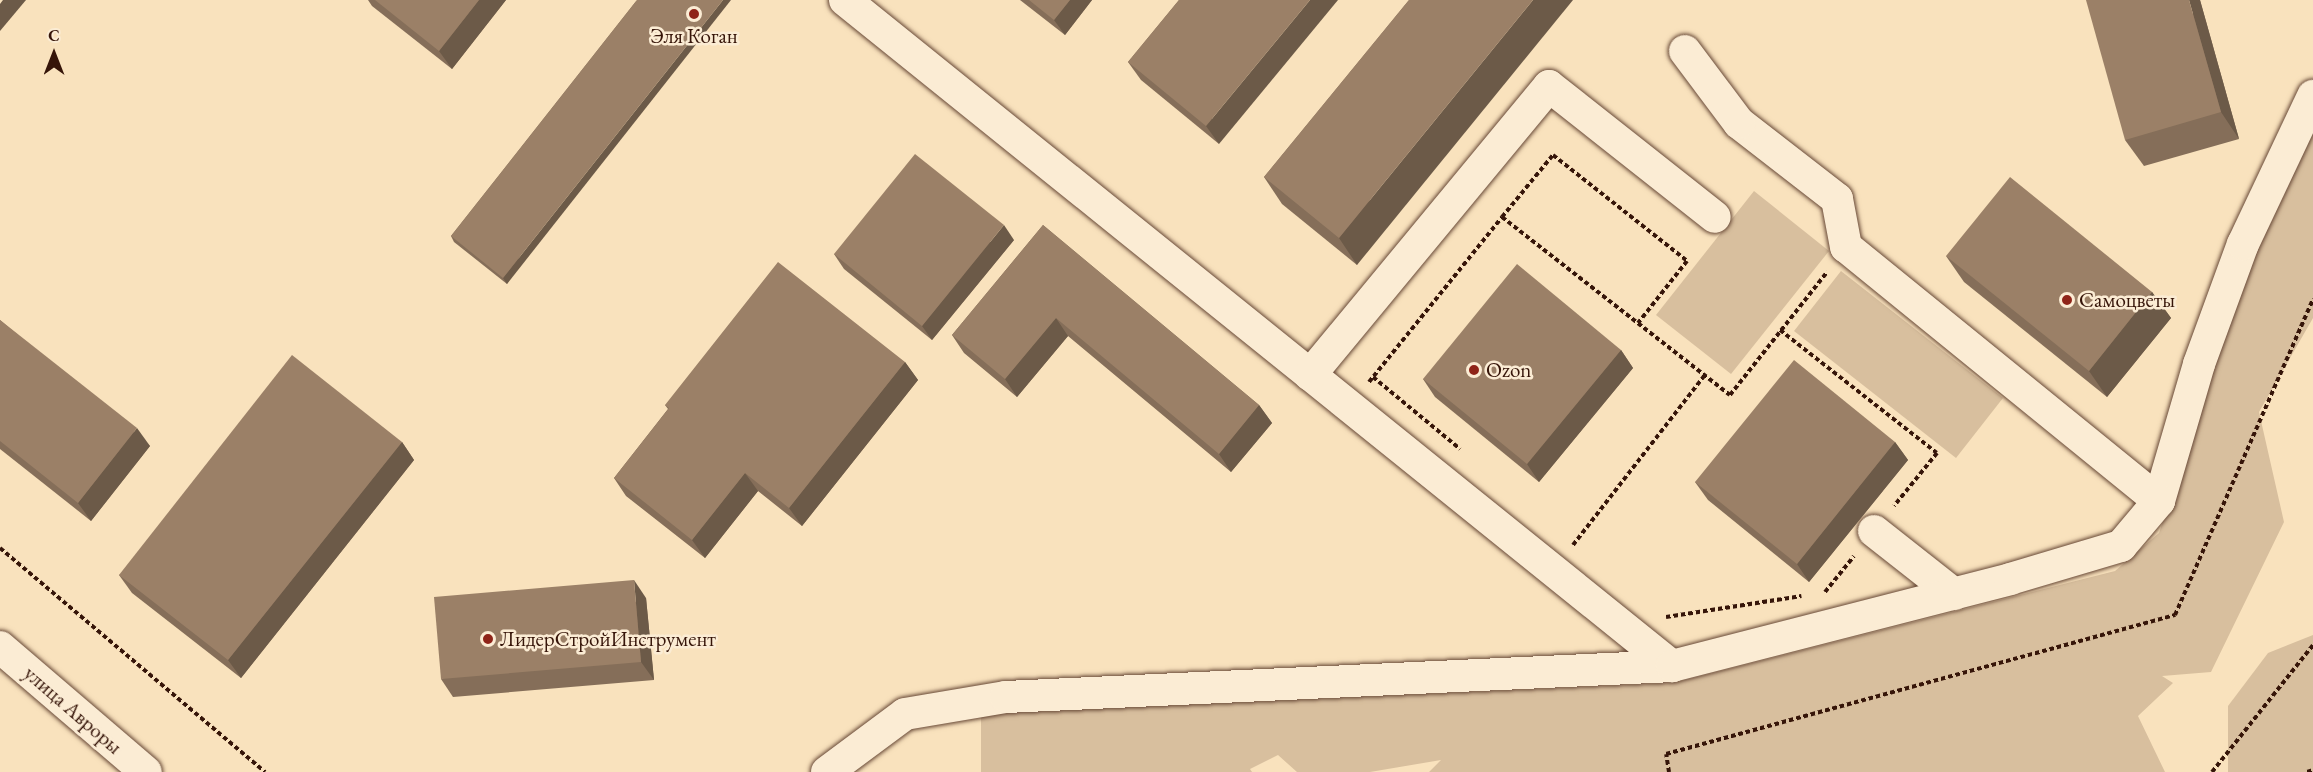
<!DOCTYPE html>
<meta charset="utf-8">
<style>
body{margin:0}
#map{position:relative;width:2313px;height:772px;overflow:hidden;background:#f9e2bd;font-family:"EB Garamond",serif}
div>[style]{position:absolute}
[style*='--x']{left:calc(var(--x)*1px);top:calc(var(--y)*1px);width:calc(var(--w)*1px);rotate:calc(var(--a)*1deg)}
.green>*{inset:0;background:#d8bf9e}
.path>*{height:4px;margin-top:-2px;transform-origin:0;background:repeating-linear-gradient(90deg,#361509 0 4.5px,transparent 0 7.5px)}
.roads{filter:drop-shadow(0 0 2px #674836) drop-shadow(0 0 2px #674836)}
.minor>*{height:32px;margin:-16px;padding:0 16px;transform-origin:16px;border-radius:16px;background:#fbecd4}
.wall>*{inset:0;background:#856e59}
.shaded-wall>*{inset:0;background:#6c5a48}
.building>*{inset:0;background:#9b8067}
.dots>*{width:16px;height:16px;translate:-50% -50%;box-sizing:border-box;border:3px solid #fbecd4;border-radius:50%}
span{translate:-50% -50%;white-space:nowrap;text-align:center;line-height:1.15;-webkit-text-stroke:5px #fbecd4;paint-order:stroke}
.poi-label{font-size:21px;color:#361509}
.left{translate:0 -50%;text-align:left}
.street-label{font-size:21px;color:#361509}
.north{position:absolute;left:24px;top:24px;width:60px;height:60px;-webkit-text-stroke:4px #fbecd4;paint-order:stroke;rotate:0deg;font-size:16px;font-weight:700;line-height:24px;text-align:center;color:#361509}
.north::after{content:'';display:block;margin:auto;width:21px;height:27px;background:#361509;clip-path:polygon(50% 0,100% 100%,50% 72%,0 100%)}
</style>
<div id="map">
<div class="green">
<i style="clip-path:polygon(2313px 110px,2313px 318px,2259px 412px,2284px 522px,2211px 672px,2162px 676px,2173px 683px,2138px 716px,2165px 772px,1429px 772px,1441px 760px,1370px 772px,1297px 772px,1278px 755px,1250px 769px,1252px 772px,981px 772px,981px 714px,1673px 683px,2115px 571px,2159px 533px,2253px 255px)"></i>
<i style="clip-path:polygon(1754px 191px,1829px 251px,1731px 374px,1656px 315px)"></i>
<i style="clip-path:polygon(1841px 271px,2003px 398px,1956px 458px,1794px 331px)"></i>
<i style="clip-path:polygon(2313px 635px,2313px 772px,2228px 772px,2228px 706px,2268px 653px)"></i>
</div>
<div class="path">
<i style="--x:1502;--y:217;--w:80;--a:-50.6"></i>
<i style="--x:1553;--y:155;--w:171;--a:38.3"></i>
<i style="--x:1687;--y:261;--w:79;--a:128.3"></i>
<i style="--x:1780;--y:330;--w:199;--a:38.1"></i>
<i style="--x:1937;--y:453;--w:68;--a:129.1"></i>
<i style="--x:1373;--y:377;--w:113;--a:39.6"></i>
<i style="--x:1369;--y:382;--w:212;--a:-51.1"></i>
<i style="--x:1502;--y:217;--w:289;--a:38"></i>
<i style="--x:1730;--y:395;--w:157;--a:-51.7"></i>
<i style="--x:1573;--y:545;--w:215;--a:-52.2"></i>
<i style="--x:0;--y:548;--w:347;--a:40.2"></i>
<i style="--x:1825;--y:592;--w:46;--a:-51.1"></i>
<i style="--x:1666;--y:617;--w:137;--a:-8.8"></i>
<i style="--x:1669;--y:772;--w:18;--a:-99"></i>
<i style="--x:1666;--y:754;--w:528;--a:-15.27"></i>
<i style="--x:2175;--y:615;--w:345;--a:-66.4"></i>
<i style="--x:2212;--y:772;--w:162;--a:-51.5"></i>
<i style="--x:2307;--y:772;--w:6;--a:-18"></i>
</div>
<div class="roads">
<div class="minor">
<i style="--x:845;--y:0;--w:1062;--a:38.85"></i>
<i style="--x:1310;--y:375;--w:375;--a:-50.4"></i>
<i style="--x:1549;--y:86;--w:211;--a:38.3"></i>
<i style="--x:2159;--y:501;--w:143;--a:-73.7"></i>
<i style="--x:2199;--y:364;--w:128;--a:-69.9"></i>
<i style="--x:2243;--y:244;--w:164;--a:-64.7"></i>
<i style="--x:1874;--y:531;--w:102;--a:38.2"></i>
<i style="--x:0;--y:647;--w:192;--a:40.6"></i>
<i style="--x:827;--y:772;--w:97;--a:-36.6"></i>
<i style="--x:905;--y:714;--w:102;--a:-9.6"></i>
<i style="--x:1006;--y:697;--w:667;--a:-2.66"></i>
<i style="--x:1672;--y:666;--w:349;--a:-14.4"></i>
<i style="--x:2010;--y:579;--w:116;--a:-16.6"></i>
<i style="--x:2121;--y:546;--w:59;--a:-49.8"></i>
<i style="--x:2159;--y:501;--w:403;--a:-140.9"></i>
<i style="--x:1846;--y:247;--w:49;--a:-100.6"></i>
<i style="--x:1837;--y:199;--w:124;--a:-142.2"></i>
<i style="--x:1739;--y:123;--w:90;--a:-126.9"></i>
</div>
</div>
<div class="wall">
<i style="clip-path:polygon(368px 0,506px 0,452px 69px,372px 6px)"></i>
<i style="clip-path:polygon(637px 0,507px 284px,454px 242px,451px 236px)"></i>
<i style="clip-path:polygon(1020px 0,1092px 0,1065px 35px)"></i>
<i style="clip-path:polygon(1179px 0,1219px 144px,1141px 80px,1128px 62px)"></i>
<i style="clip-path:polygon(1409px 0,1357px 265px,1282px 204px,1264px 177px)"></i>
<i style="clip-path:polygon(2200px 0,2239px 139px,2144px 166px,2125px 140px)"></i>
<i style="clip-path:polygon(1043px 225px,1259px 405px,1272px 423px,1231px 472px,1068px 336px,1017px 397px,964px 353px,952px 335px)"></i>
<i style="clip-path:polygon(1014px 240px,932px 340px,844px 269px,834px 254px)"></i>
<i style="clip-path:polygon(1946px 256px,2152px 292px,2171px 318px,2107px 397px,1964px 282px)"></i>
<i style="clip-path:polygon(0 320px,150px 446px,91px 521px,0 449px)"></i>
<i style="clip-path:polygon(1621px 350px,1633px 368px,1539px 482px,1435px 397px,1423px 379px)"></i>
<i style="clip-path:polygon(905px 362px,918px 380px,802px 526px,758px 491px,705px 558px,626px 496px,614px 478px,668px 409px,665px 405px)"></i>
<i style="clip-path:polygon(402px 442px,414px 460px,241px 678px,132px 593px,119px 575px)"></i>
<i style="clip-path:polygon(1895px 442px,1908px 460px,1809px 582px,1708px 500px,1695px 482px)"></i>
<i style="clip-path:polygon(646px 598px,654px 680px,453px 697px,441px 679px)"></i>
</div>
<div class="shaded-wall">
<i style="clip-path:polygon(3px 0,26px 0,0 31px,0 4px)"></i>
<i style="clip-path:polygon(479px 0,506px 0,452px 69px,439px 51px)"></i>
<i style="clip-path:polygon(723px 0,731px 0,507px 284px,503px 278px)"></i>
<i style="clip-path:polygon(1070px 0,1092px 0,1065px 35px,1054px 20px)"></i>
<i style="clip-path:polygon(1310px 0,1338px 0,1219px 144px,1206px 126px)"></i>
<i style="clip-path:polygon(1533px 0,1573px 0,1357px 265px,1339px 238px)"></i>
<i style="clip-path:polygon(2189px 0,2200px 0,2239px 139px,2221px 112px)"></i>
<i style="clip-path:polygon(1004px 225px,1014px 240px,932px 340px,922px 326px)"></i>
<i style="clip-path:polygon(2152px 292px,2171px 318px,2107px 397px,2089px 371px)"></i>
<i style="clip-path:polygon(1056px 318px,1068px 336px,1017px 397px,1005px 379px)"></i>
<i style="clip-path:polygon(1621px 350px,1633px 368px,1539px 482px,1527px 464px)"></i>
<i style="clip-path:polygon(905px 362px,918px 380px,802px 526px,789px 508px)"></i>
<i style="clip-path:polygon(1259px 405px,1272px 423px,1231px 472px,1219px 454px)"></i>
<i style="clip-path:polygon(137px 428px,150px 446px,91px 521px,78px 503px)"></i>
<i style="clip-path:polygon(402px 442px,414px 460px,241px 678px,228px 660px)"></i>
<i style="clip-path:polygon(1895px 442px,1908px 460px,1809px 582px,1797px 564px)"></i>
<i style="clip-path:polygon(745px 473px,758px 491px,705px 558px,692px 540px)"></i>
<i style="clip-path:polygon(634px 580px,646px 598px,654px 680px,641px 662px)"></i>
</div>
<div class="building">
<i style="clip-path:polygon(375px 0,479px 0,439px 51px)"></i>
<i style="clip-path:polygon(637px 0,723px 0,503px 278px,451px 236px)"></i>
<i style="clip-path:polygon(1029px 0,1070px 0,1054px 20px)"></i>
<i style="clip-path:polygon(1179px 0,1310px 0,1206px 126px,1128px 62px)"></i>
<i style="clip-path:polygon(1409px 0,1533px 0,1339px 238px,1264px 177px)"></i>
<i style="clip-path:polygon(2086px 0,2189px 0,2221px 112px,2125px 140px)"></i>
<i style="clip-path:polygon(915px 154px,1004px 225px,922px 326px,834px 254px)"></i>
<i style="clip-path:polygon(2010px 177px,2152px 292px,2089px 371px,1946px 256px)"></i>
<i style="clip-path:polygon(1043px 225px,1259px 405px,1219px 454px,1056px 318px,1005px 379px,952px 335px)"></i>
<i style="clip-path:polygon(778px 262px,905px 362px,789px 508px,745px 473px,692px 540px,614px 478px,669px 408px,665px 405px)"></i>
<i style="clip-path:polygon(1517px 264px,1621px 350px,1527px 464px,1423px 379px)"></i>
<i style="clip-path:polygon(0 320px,137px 428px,78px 503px,0 441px)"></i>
<i style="clip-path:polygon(292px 355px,402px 442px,228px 660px,119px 575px)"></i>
<i style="clip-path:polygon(1794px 360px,1895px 442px,1797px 564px,1695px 482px)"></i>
<i style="clip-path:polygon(634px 580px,641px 662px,441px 679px,434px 597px)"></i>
</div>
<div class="dots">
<i style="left:694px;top:14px;background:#8f2418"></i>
<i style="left:2067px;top:300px;background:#8f2418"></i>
<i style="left:1474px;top:370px;background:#8f2418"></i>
<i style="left:488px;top:639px;background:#8f2418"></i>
</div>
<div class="poi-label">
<span style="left:694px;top:36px">Эля Коган</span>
<span class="left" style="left:2079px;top:300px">Самоцветы</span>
<span class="left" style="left:1486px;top:370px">Ozon</span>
<span class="left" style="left:500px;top:639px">ЛидерСтройИнструмент</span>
</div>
<div class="street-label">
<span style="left:73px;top:710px;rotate:41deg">улица Авроры</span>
</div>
<div class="north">С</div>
</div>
